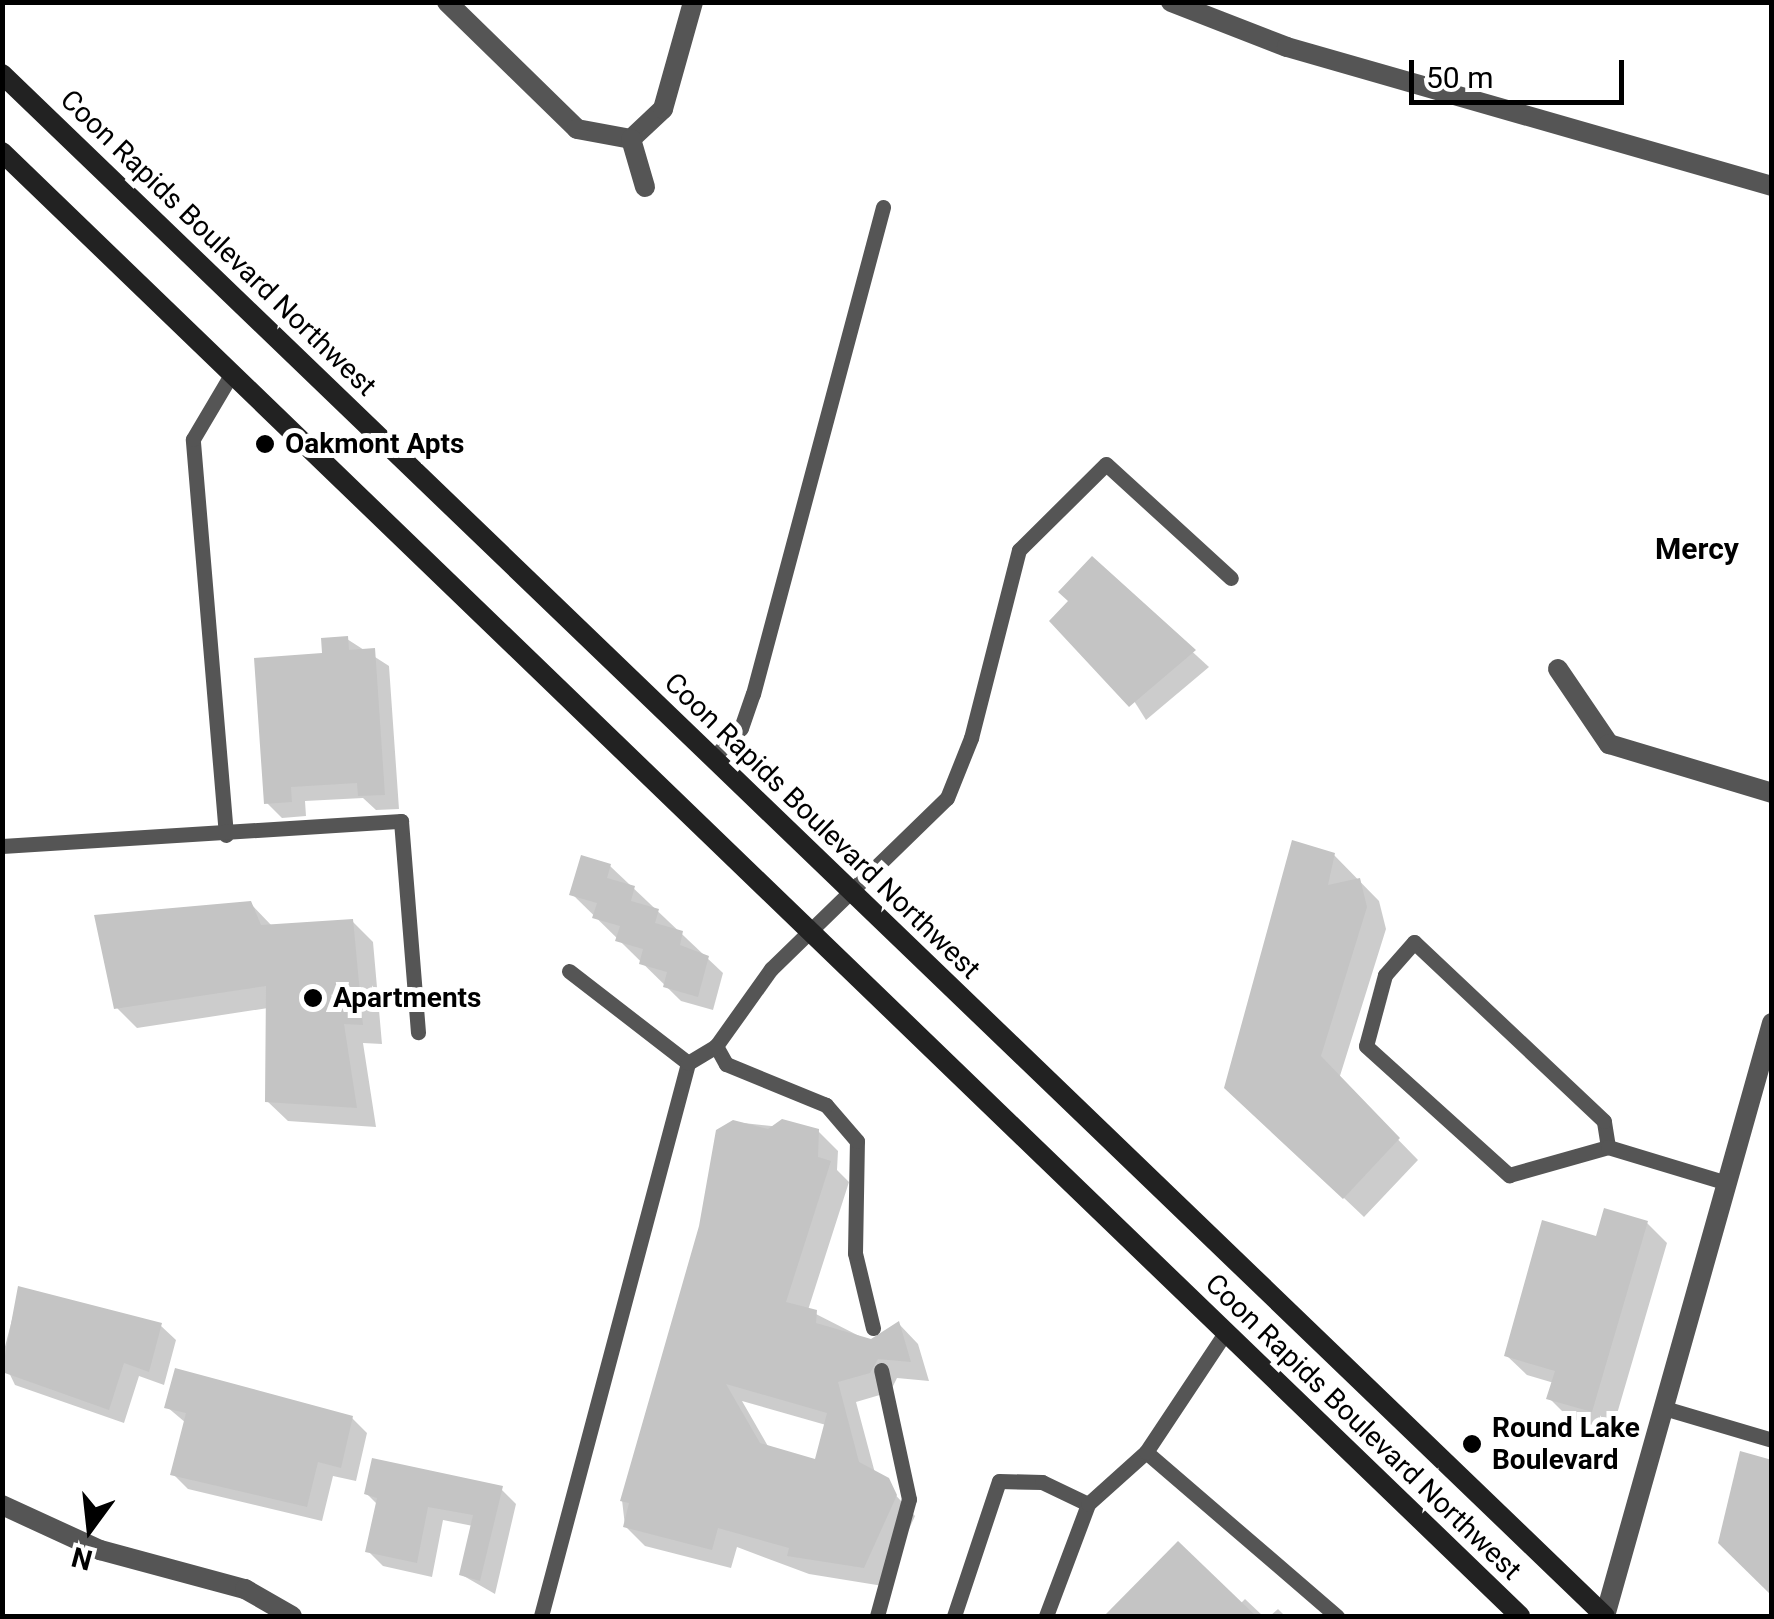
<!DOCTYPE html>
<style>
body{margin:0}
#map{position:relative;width:1774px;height:1619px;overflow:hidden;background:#fff;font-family:Roboto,sans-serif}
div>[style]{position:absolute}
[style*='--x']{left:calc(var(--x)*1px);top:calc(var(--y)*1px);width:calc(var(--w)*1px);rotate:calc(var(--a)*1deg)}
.shadow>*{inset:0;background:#0003}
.building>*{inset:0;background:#c4c4c4}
.service>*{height:15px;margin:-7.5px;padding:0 7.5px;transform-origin:7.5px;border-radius:7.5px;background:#555}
.minor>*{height:20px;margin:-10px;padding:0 10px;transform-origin:10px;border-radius:10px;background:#555}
.secondary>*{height:20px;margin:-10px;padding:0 10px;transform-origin:10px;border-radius:10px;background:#222}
.dots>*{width:28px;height:28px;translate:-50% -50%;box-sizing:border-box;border:5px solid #fff;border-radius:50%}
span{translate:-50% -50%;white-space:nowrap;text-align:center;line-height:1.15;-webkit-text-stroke:10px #fff;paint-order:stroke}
.street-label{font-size:28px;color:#000}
.poi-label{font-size:28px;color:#000;font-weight:700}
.left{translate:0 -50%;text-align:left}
.neighbourhood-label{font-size:30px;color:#000;font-weight:700}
.frame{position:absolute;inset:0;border:5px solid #000;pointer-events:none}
.north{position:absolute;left:40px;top:1479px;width:100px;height:100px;-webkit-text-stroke:8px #fff;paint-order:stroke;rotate:195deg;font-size:28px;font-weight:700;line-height:40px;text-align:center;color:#000}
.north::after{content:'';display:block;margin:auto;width:35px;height:45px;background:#000;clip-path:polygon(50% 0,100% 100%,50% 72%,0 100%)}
.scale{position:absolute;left:1409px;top:60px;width:215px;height:45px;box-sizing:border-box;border:5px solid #000;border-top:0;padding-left:12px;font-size:30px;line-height:35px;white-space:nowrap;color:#000;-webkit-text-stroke:8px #fff;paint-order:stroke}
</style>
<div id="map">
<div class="shadow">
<i style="clip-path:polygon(1092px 560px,1209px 667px,1146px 720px,1072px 602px)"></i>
<i style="clip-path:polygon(347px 639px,389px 666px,399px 809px,376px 810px,363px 798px,305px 801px,306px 816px,282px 818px,267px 803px,324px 656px)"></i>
<i style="clip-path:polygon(1334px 855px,1379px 901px,1386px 929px,1339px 1079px,1418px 1160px,1364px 1217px,1248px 1107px)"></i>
<i style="clip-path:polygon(610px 866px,723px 973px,713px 1010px,681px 1001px,572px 894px)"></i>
<i style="clip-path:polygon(250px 903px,272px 926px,352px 921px,373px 942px,382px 1044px,363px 1043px,376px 1127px,288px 1121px,267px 1101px,268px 1008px,137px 1028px,117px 1008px)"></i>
<i style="clip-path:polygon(evenodd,734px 1122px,818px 1131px,838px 1151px,837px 1170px,849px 1182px,808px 1310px,871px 1342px,899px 1324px,918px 1344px,929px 1381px,897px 1378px,890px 1392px,856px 1402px,875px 1473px,915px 1516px,883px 1586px,809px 1574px,737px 1547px,731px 1568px,645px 1546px,625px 1526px,622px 1500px,734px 1122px,742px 1401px,826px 1425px,817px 1462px,769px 1448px,742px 1401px)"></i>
<i style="clip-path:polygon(1647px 1223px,1667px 1243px,1612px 1431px,1569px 1418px,1549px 1398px,1554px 1383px,1527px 1375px,1506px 1355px)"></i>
<i style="clip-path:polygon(20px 1289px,160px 1325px,176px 1340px,164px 1385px,139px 1376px,124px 1423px,15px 1385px,2px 1358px)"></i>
<i style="clip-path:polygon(167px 1407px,352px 1418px,367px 1433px,356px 1481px,333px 1476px,322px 1521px,188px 1489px,173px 1474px,186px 1423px)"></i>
<i style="clip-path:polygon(501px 1489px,516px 1504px,495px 1594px,462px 1575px,473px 1526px,443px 1520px,432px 1577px,383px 1566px,368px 1551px,378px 1505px,367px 1494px)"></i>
<i style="clip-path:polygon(1245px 1599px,1263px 1616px,1113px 1611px,1240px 1604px)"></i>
<i style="clip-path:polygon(1278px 1609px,1285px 1616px,1270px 1616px)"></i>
</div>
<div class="building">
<i style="clip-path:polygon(1092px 556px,1196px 650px,1129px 707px,1049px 621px,1068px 601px,1058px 592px)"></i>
<i style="clip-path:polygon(348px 636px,349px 650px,375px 648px,385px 795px,358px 796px,357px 783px,291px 787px,292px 802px,264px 804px,254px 658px,322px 653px,321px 638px)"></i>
<i style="clip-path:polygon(1292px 840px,1335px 853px,1328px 885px,1360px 878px,1367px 907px,1321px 1056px,1400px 1138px,1343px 1199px,1224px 1088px)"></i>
<i style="clip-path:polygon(581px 855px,611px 864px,607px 878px,635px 886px,631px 901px,659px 909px,655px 923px,683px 931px,680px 945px,709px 956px,698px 997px,663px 987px,667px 972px,639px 964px,643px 949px,615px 941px,620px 926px,592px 918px,597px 903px,569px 895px)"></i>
<i style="clip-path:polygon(251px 901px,261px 925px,353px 919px,363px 1025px,344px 1024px,357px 1108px,265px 1102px,266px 986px,114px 1009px,94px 915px)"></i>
<i style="clip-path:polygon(evenodd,782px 1119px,819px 1129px,818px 1157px,831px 1161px,786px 1302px,817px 1310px,816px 1323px,871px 1339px,899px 1321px,911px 1362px,878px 1359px,870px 1373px,838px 1382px,859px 1462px,889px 1478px,897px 1495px,864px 1568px,787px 1556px,789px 1548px,718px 1528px,712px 1550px,623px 1527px,629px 1503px,620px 1501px,699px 1226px,716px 1130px,733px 1120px,768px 1129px,782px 1119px,726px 1384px,827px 1413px,815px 1459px,760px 1443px,726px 1384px)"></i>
<i style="clip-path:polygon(1604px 1208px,1648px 1221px,1592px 1412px,1546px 1399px,1555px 1371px,1504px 1356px,1542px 1220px,1596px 1236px)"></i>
<i style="clip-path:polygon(18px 1286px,162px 1323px,149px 1372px,124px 1363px,109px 1410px,2px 1372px)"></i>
<i style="clip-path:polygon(175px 1368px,353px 1416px,341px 1468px,318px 1462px,307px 1507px,170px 1475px,186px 1413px,164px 1408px)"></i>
<i style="clip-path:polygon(1740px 1451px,1772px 1460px,1772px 1596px,1718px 1543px)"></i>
<i style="clip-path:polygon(372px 1458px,503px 1486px,480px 1581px,459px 1575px,473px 1515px,428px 1507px,417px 1563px,365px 1552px,377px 1498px,364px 1494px)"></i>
<i style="clip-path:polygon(1178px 1541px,1256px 1616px,1104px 1616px)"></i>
</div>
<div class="service">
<i style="--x:713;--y:758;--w:41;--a:-47"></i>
<i style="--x:741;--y:728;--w:36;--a:-71"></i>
<i style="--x:753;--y:694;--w:504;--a:-75.05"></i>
<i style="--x:226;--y:835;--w:397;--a:-94.8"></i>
<i style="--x:193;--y:439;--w:77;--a:-59.4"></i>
<i style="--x:2;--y:846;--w:400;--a:-3.6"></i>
<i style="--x:401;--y:821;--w:212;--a:85.4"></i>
<i style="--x:569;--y:971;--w:150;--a:37.7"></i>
<i style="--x:1608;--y:1147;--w:26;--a:-99"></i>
<i style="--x:1604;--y:1121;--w:261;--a:-136.7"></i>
<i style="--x:1414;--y:942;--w:44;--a:131.3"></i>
<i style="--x:1385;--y:975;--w:73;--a:105"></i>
<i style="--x:1366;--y:1046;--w:193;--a:42.1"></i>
<i style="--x:1509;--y:1175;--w:103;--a:-15.8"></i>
<i style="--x:1608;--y:1147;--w:124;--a:16.8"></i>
<i style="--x:873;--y:1328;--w:77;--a:-103.5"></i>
<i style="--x:855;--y:1253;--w:112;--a:-89"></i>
<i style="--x:857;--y:1141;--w:48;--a:-130.7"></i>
<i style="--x:826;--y:1105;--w:108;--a:-157.7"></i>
<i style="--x:726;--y:1064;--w:21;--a:-119"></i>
<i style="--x:716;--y:1046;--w:95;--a:-54.5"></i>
<i style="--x:771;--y:969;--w:245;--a:-44.2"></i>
<i style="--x:947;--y:798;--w:65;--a:-68.2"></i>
<i style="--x:971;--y:738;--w:194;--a:-75.7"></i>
<i style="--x:1019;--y:550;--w:122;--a:-44.7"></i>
<i style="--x:1106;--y:464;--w:169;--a:42.4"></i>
<i style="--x:1664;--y:1408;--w:113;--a:16.5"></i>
<i style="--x:1146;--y:1452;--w:252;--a:40.7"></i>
<i style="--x:541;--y:1616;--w:572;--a:-75.11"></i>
<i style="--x:688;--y:1063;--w:33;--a:-31"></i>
<i style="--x:877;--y:1616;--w:121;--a:-74.7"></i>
<i style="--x:909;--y:1499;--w:132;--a:-102.2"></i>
<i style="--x:954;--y:1616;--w:142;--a:-71.6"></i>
<i style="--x:999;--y:1481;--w:43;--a:1.3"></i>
<i style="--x:1042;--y:1482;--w:51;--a:25.6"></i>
<i style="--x:1046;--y:1616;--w:120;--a:-69.4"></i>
<i style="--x:1088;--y:1504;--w:78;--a:-41.9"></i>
<i style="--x:1146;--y:1452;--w:143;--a:-56.4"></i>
</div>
<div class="minor">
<i style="--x:447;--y:2;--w:182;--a:44.3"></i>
<i style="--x:577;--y:129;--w:55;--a:10.5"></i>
<i style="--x:1171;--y:2;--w:124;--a:21.2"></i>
<i style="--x:1287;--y:47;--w:505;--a:15.99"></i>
<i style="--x:631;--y:139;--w:44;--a:-43.2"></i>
<i style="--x:663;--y:109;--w:111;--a:-74.3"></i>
<i style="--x:631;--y:139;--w:50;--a:73.7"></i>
<i style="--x:1558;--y:669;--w:91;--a:55.8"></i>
<i style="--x:1609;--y:744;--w:170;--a:16.7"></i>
<i style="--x:2;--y:1505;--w:108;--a:24.7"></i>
<i style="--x:100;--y:1550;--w:150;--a:15.1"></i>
<i style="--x:245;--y:1589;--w:54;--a:29.9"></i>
<i style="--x:1605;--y:1616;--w:616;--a:-74.27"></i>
</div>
<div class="secondary">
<i style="--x:2;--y:74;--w:2224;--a:43.89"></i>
<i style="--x:2;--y:152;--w:2109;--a:43.96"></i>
</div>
<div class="dots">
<i style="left:265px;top:444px;background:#000"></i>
<i style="left:313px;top:998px;background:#000"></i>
<i style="left:1472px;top:1444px;background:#000"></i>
</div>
<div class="street-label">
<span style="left:218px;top:243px;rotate:44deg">Coon Rapids Boulevard Northwest</span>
<span style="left:822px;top:826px;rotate:44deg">Coon Rapids Boulevard Northwest</span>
<span style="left:1363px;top:1427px;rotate:44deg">Coon Rapids Boulevard Northwest</span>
</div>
<div class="poi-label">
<span class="left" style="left:285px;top:444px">Oakmont Apts</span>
<span class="left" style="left:333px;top:998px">Apartments</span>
<span class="left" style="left:1492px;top:1444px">Round Lake<br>Boulevard</span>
</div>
<div class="neighbourhood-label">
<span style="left:1697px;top:549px">Mercy</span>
</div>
<div class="frame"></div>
<div class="north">N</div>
<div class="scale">50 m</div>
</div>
